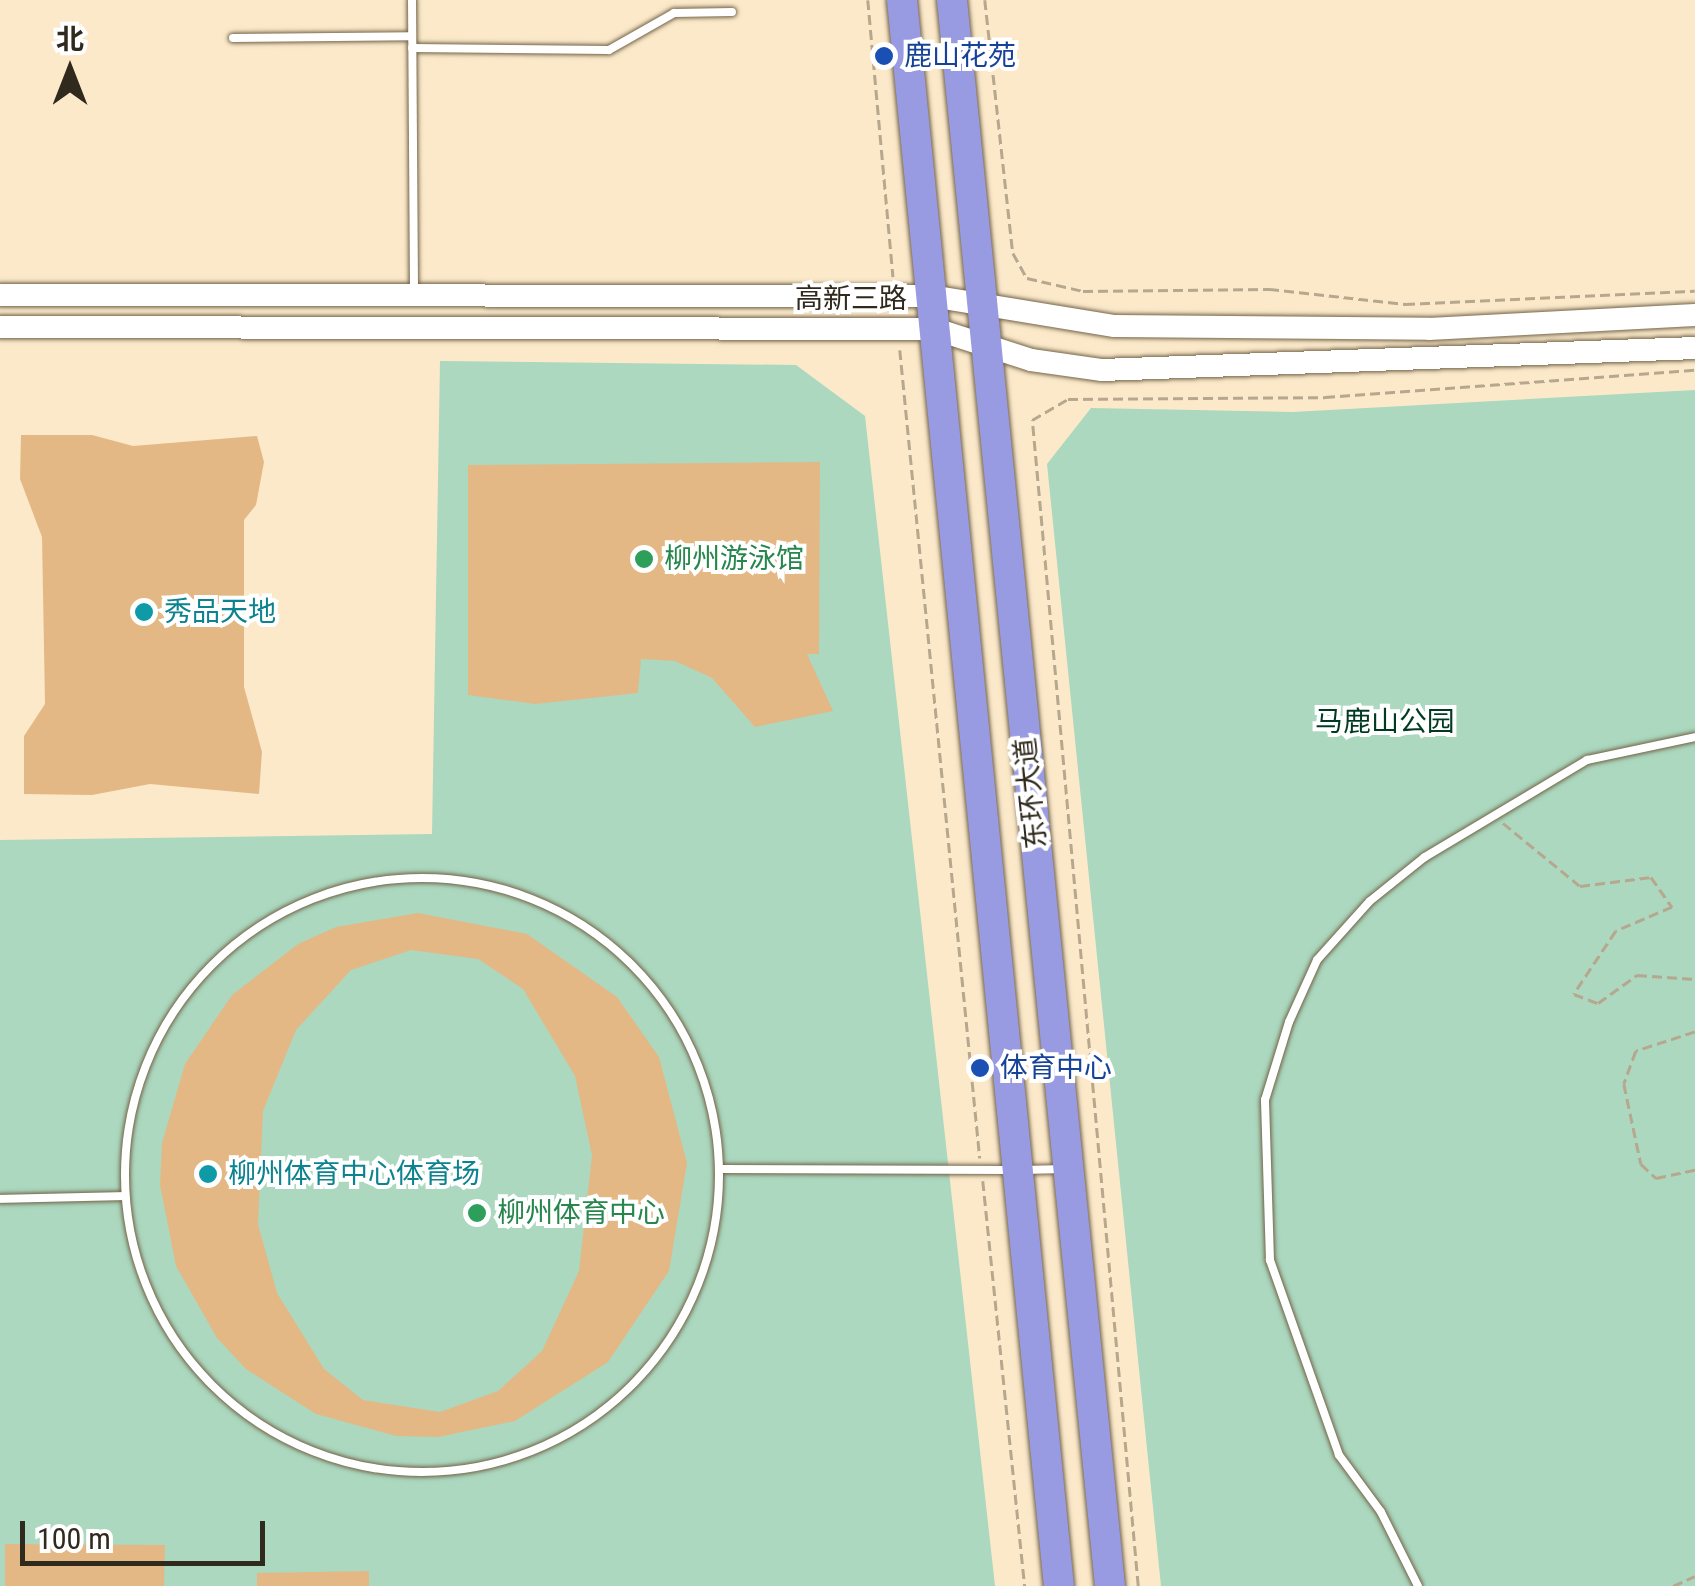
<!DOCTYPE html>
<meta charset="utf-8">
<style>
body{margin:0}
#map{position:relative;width:1695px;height:1586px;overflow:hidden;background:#fbe9ca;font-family:"Roboto Condensed","Noto Sans SC",sans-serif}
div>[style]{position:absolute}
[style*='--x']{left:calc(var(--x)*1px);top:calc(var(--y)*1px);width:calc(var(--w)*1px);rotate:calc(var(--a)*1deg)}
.green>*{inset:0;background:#abd8bf}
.building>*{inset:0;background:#e4b885}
.path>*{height:2.5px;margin-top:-1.25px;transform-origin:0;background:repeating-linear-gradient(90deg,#b6a78f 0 10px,transparent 0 15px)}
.roads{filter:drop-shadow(0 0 2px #746449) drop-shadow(0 0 2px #746449)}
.lane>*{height:8px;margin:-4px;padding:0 4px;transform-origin:4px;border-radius:4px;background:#fff}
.lane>.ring{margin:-4px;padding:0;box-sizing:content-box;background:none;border:8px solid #fff;border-radius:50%}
.secondary>*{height:22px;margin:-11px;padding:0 11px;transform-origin:11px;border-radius:11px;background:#fff}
.highway>*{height:30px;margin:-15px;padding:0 15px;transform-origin:15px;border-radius:15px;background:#989ae2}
.dots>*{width:28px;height:28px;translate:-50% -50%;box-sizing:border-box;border:5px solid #fff;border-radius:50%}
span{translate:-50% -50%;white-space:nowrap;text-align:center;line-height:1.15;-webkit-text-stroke:8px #fff;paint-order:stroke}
.transit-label{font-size:28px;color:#164399}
.left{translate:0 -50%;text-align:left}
.street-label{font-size:28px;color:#30291d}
.leisure-label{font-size:28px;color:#27864d}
.culture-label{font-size:28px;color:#0d838f}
.park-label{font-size:28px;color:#013a23}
.north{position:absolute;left:20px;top:20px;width:100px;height:100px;-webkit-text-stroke:8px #fff;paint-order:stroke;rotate:0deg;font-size:28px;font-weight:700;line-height:40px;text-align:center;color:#30291d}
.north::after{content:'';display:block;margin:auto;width:35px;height:45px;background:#30291d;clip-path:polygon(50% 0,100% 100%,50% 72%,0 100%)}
.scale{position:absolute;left:20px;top:1521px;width:245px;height:45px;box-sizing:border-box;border:5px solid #30291d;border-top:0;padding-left:12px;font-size:30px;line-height:35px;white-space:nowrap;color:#30291d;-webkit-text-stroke:8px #fff;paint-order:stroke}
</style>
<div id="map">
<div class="green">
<i style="clip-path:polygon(440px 361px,796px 365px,865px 416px,995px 1586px,0 1586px,0 840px,432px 834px)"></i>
<i style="clip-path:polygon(1695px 390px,1695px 1586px,1161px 1586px,1047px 464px,1091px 408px,1293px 412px)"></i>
</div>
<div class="building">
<i style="clip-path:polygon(21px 435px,92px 435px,133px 446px,257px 436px,264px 462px,256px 505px,244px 520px,244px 687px,262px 752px,259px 794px,150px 784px,92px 795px,24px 794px,24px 736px,45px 704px,42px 537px,20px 479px)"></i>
<i style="clip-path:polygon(820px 462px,819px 654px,807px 654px,833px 711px,755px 727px,712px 678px,675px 661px,641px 659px,638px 693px,535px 704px,468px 695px,468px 465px)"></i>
<i style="clip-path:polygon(evenodd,418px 913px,527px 934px,617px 997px,659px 1057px,687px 1163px,669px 1271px,608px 1362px,515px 1421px,438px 1437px,396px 1436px,316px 1414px,246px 1369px,217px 1338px,176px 1266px,160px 1185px,162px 1143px,185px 1064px,232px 995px,298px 944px,336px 927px,418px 913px,411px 950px,478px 959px,523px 989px,575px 1076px,592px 1155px,579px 1271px,542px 1351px,498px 1391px,440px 1412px,363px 1400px,324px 1369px,277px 1293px,258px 1224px,263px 1111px,296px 1030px,351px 970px,411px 950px)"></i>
<i style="clip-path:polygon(5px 1544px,165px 1545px,164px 1586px,5px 1586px)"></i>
<i style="clip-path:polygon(369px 1571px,369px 1586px,257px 1586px,257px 1573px)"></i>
</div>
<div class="path">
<i style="--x:868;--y:0;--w:278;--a:84.8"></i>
<i style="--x:985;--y:0;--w:255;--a:83.7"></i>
<i style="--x:1013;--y:253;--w:29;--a:61"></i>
<i style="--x:1027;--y:278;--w:57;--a:13.1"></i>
<i style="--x:1083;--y:291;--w:186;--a:-0.6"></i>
<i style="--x:1269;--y:289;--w:137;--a:6.3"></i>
<i style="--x:1405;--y:304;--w:290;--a:-2.6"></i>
<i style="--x:900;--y:350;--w:812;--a:84.35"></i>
<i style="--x:1503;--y:823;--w:99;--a:39.3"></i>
<i style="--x:1580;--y:886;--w:72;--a:-7.2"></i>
<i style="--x:1651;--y:877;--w:37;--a:55"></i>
<i style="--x:1672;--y:907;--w:61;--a:156.8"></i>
<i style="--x:1616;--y:931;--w:76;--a:123.7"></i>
<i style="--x:1574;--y:994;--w:26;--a:21"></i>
<i style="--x:1598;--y:1003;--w:48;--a:-35.7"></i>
<i style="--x:1637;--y:975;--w:58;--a:3.9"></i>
<i style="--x:1695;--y:1032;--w:62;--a:162.1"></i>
<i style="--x:1636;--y:1051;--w:35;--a:110"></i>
<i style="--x:1624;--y:1084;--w:82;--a:78"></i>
<i style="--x:1641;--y:1164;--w:21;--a:43"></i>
<i style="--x:1656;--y:1178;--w:40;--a:-12"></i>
<i style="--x:983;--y:1181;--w:407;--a:84.1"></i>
<i style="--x:1138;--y:1586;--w:1171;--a:-95.19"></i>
<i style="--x:1032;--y:420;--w:42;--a:-30.3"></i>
<i style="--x:1068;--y:399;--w:257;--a:-0.4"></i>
<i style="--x:1325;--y:397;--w:371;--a:-4.2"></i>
<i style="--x:1673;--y:1586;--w:24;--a:-24"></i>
</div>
<div class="roads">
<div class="lane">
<i style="--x:412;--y:0;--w:291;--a:89.6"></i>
<i style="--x:233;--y:38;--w:179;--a:-0.6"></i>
<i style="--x:412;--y:48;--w:197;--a:0.6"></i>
<i style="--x:609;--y:50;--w:75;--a:-29.6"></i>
<i style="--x:674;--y:13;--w:58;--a:-1"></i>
<i class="ring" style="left:125px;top:878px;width:586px;height:586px"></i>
<i style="--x:722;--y:1169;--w:287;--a:0.2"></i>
<i style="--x:1023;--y:1170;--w:41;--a:-1.4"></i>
<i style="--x:0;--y:1199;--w:123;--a:-1.4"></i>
<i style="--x:1418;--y:1586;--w:83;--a:-116.6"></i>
<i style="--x:1381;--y:1512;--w:71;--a:-126.4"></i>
<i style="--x:1339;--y:1455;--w:207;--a:-109.5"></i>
<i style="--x:1270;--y:1260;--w:160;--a:-91.8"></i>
<i style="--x:1265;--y:1100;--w:82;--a:-72.9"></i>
<i style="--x:1289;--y:1022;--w:68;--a:-65.7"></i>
<i style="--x:1317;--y:960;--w:79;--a:-48.1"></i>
<i style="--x:1370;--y:901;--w:70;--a:-38.7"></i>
<i style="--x:1425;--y:857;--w:189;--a:-30.9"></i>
<i style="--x:1587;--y:760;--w:110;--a:-12"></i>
</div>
<div class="secondary">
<i style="--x:0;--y:295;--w:931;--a:0.06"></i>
<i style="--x:931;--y:296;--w:186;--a:9.3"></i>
<i style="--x:1115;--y:326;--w:314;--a:0.5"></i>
<i style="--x:1429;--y:329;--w:266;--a:-3"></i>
<i style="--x:0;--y:327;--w:935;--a:0.12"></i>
<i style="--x:935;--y:329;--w:101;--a:17.9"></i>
<i style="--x:1031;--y:360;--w:72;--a:8"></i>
<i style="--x:1102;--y:370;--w:593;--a:-2.12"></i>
</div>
<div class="highway">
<i style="--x:902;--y:0;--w:1594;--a:84.35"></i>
<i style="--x:952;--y:0;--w:1594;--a:84.31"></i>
</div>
</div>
<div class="dots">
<i style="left:884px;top:56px;background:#1a4fb4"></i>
<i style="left:644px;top:559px;background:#2e9e5b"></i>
<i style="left:144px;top:612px;background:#0f9aa8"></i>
<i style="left:980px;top:1068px;background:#1a4fb4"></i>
<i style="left:208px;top:1174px;background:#0f9aa8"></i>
<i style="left:477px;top:1213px;background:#2e9e5b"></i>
</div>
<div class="transit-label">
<span class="left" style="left:904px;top:56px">鹿山花苑</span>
<span class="left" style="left:1000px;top:1068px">体育中心</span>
</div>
<div class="street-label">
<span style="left:851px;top:299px">高新三路</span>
<span style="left:1031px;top:793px;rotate:-96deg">东环大道</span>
</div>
<div class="leisure-label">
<span class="left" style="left:664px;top:559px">柳州游泳馆</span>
<span class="left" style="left:497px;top:1213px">柳州体育中心</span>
</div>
<div class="culture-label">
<span class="left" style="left:164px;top:612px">秀品天地</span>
<span class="left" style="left:228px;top:1174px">柳州体育中心体育场</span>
</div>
<div class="park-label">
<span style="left:1385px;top:722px">马鹿山公园</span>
</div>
<div class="north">北</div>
<div class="scale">100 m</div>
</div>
